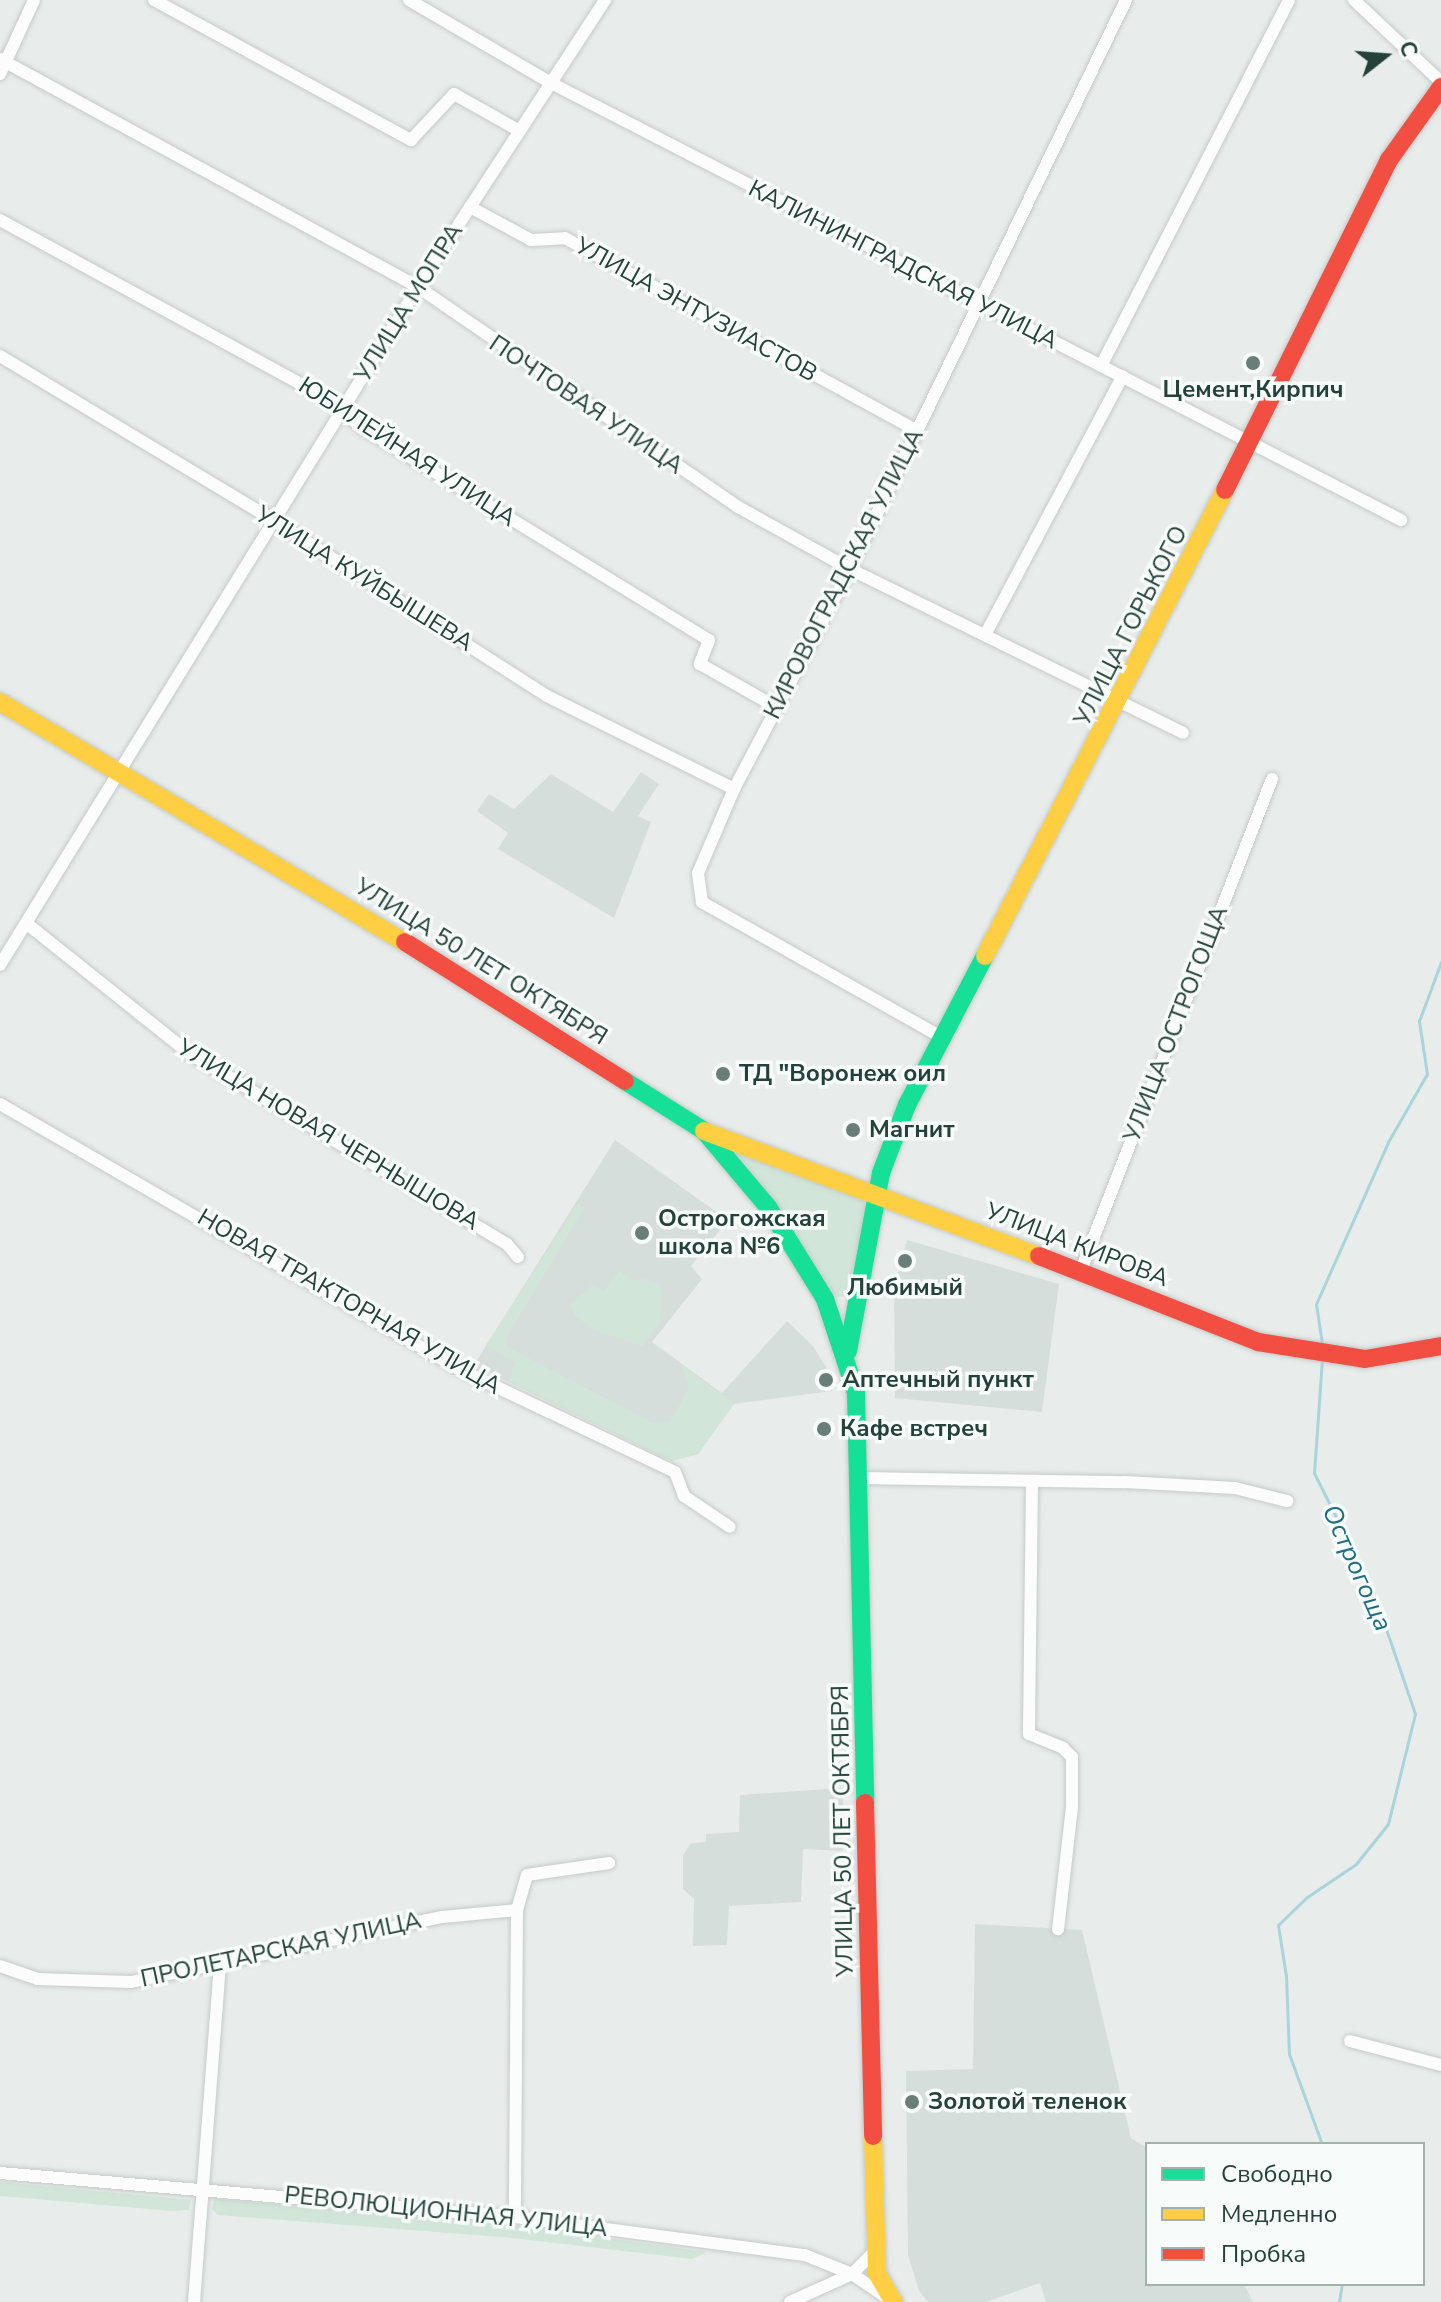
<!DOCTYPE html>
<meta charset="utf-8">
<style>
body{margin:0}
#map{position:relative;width:1441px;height:2302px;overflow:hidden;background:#e8edeb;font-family:"Nunito Sans",sans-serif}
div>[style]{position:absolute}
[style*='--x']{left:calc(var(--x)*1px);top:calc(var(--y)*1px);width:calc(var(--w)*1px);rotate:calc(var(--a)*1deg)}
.built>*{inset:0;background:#d6dedb}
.green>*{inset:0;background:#d1e6d8}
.stream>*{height:3px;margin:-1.5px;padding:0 1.5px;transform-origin:1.5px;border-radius:1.5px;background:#a9d4db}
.roads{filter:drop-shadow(0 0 2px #c5cac8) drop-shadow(0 0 2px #c5cac8)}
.street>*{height:12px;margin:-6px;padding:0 6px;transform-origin:6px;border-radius:6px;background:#fcfcfc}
.fast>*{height:18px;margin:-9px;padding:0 9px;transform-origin:9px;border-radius:9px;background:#16e098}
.slow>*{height:18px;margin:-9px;padding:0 9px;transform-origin:9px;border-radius:9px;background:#ffcf43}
.jam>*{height:18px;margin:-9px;padding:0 9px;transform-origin:9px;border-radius:9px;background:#f24e42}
.dots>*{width:22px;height:22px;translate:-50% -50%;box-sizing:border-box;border:4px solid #f7fbf9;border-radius:50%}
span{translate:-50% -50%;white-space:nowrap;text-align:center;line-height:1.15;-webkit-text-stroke:7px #f7fbf9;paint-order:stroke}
.street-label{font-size:24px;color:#24423a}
.poi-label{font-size:24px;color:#24423a;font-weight:700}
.left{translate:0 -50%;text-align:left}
.water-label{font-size:26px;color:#1c6f80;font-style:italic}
.legend{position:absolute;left:1145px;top:2142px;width:280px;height:144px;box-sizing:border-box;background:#f7fbf9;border:2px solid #a3b1ad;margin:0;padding:10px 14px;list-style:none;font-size:24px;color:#24423a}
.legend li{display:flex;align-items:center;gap:16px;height:40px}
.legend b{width:40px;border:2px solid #a3b1ad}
.north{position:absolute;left:1345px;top:16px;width:80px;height:80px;-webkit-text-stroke:6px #f7fbf9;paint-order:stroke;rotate:73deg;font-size:22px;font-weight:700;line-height:32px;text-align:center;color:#24423a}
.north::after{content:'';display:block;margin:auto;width:28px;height:36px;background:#24423a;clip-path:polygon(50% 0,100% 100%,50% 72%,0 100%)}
</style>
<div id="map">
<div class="built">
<i style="clip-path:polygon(641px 772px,659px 784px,638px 816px,651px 822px,614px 918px,498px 849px,508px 833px,477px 811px,489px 794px,514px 809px,551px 774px,613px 812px)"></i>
<i style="clip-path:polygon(615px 1140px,728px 1220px,691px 1266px,702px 1279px,652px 1342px,722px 1393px,787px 1321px,813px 1346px,831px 1375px,832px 1391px,734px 1404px,698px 1454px,671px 1461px,474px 1365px)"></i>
<i style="clip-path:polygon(907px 1240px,1059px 1284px,1042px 1412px,895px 1398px,894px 1287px)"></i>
<i style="clip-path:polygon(843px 1788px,843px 1851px,803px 1849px,801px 1902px,729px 1906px,727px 1945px,693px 1946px,694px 1899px,683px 1889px,683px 1855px,691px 1843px,706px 1842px,706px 1834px,739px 1832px,740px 1795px)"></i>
<i style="clip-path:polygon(975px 1924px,1082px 1930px,1131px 2138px,1147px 2148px,1147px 2284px,1244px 2284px,1253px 2302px,1046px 2302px,1040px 2283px,986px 2302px,928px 2302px,919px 2291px,908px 2255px,906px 2071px,973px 2069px)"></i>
</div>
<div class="green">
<i style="clip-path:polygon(731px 1147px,863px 1200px,867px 1214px,851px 1296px,836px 1297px,764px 1187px)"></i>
<i style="clip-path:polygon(579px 1202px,583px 1210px,507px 1336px,507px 1347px,653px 1423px,670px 1422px,689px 1388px,681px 1364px,734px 1404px,698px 1454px,671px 1461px,509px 1381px,515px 1362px,486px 1345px)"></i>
<i style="clip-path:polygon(619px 1271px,633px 1281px,645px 1279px,662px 1286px,660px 1322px,642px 1346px,597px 1331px,576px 1317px,570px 1305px,593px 1285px,604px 1291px)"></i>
<i style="clip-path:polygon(0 2182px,191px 2200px,189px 2210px,173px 2211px,0 2196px)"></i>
<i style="clip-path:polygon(214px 2199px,513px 2225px,707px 2252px,692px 2259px,512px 2238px,218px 2215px,212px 2209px)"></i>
</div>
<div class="stream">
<i style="--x:1322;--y:1344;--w:40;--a:-98.5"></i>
<i style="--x:1316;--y:1304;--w:177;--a:-66"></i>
<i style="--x:1388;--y:1142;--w:78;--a:-60.2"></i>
<i style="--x:1427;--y:1074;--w:54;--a:-98.6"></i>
<i style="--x:1419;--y:1021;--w:63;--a:-69.6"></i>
<i style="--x:1322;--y:1359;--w:114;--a:94"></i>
<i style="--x:1314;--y:1473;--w:132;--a:63.4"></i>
<i style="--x:1373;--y:1591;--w:130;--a:71.1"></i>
<i style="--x:1415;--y:1714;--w:113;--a:103.8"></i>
<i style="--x:1388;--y:1824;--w:51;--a:128.7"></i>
<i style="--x:1356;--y:1864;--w:59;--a:146"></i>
<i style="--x:1307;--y:1897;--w:40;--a:136"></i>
<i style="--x:1278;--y:1925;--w:52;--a:81.1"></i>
<i style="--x:1286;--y:1976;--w:78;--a:87.8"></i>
<i style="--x:1289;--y:2054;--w:96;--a:69.9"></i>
<i style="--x:1339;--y:2302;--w:18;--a:-81"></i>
</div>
<div class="roads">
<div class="street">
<i style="--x:154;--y:0;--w:293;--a:28.6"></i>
<i style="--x:411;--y:140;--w:63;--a:-46.9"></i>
<i style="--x:454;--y:94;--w:73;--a:29.4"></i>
<i style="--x:409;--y:0;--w:164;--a:30.3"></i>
<i style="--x:551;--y:83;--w:956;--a:27.21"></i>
<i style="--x:1354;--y:0;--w:120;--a:43.3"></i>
<i style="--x:0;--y:59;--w:476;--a:28.6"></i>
<i style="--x:418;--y:287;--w:388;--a:34.5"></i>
<i style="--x:738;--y:507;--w:128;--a:29"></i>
<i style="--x:850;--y:569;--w:371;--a:26.2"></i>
<i style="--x:0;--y:74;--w:81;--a:-65.3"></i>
<i style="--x:470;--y:207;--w:69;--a:28.4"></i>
<i style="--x:531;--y:240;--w:34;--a:-3"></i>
<i style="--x:565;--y:238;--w:401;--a:28.7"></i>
<i style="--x:0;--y:220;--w:374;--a:28.6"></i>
<i style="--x:328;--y:399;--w:43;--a:40.3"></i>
<i style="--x:361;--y:427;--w:408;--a:31.5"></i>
<i style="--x:709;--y:640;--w:26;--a:111"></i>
<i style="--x:700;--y:664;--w:87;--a:29.5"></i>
<i style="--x:0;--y:356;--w:322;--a:31"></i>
<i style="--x:276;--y:522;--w:322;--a:32.7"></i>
<i style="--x:547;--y:696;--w:209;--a:26.4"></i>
<i style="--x:1101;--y:366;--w:411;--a:-62.8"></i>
<i style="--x:985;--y:635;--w:293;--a:-62"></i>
<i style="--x:26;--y:923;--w:208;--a:38.6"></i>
<i style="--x:189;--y:1053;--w:371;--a:31"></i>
<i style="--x:507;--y:1244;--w:17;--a:50"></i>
<i style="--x:0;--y:965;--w:796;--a:-58.35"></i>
<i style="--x:418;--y:287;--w:343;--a:-56.9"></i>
<i style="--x:943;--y:1038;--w:277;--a:-150.6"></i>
<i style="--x:702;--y:902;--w:29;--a:-98"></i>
<i style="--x:698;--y:873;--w:91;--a:-66.8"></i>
<i style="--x:734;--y:789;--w:249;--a:-62.2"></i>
<i style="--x:850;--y:569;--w:632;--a:-64.12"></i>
<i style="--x:0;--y:1104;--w:530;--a:30"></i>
<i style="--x:459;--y:1369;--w:239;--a:25.5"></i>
<i style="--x:675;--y:1472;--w:26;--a:69"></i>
<i style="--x:684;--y:1496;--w:55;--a:34"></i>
<i style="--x:1081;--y:1270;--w:527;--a:-68.74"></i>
<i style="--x:859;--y:1478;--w:266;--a:0.9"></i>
<i style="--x:1125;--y:1482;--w:110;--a:3.1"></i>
<i style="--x:1235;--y:1488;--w:54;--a:14"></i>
<i style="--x:1032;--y:1482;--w:252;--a:90.7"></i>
<i style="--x:1029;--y:1734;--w:37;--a:22"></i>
<i style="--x:1063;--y:1748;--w:13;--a:45"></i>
<i style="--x:1072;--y:1757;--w:50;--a:90"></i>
<i style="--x:1072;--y:1807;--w:123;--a:96.5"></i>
<i style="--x:517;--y:1910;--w:36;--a:-74"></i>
<i style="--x:527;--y:1875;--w:83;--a:-8.3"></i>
<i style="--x:0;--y:1966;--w:40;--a:18.9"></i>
<i style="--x:38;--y:1979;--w:93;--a:1.8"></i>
<i style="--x:131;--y:1982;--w:318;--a:-11.8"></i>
<i style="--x:442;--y:1917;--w:75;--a:-5.3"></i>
<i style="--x:517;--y:1910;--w:307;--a:90.4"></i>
<i style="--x:1350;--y:2041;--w:94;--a:14.8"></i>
<i style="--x:0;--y:2173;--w:517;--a:4.88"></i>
<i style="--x:515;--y:2217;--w:292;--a:7.5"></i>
<i style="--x:805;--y:2255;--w:51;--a:22"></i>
<i style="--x:852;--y:2274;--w:45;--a:34"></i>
<i style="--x:194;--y:2302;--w:336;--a:-85.6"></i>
<i style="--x:790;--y:2302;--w:68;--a:-24.3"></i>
<i style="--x:852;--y:2274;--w:31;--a:-45"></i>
</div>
<div class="fast">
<i style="--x:625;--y:1081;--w:93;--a:32.3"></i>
<i style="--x:704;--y:1131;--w:99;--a:49.9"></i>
<i style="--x:768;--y:1207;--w:108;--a:58.2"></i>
<i style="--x:825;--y:1299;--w:99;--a:71.7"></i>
<i style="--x:856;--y:1393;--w:410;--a:88.7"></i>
<i style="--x:848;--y:1351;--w:181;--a:-79.5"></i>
<i style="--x:881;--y:1173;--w:73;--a:-69.1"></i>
<i style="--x:907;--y:1105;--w:168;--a:-62.4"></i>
</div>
<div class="slow">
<i style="--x:0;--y:702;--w:471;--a:30.7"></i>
<i style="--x:985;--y:956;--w:524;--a:-62.75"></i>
<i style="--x:704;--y:1131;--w:358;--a:20.5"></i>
<i style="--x:873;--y:2136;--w:137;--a:88.3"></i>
<i style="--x:877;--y:2273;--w:34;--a:60"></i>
</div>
<div class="jam">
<i style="--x:1225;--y:490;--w:369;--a:-63.6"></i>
<i style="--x:1389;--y:160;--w:90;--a:-54.5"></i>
<i style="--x:405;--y:942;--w:260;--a:32.3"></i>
<i style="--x:1039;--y:1256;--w:235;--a:21.4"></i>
<i style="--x:1258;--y:1342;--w:108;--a:9"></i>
<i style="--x:1365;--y:1359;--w:77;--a:-9.7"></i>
<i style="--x:865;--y:1803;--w:333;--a:88.6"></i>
</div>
</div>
<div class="dots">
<i style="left:1253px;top:363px;background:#697e78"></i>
<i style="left:723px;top:1074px;background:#697e78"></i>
<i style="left:853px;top:1130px;background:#697e78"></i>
<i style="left:642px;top:1233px;background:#697e78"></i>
<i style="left:905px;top:1261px;background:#697e78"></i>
<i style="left:826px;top:1380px;background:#697e78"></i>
<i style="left:824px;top:1429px;background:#697e78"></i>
<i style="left:912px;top:2102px;background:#697e78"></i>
</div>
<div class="street-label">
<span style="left:903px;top:265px;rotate:27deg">КАЛИНИНГРАДСКАЯ УЛИЦА</span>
<span style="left:409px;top:303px;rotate:-58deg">УЛИЦА МОПРА</span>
<span style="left:696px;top:310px;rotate:29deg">УЛИЦА ЭНТУЗИАСТОВ</span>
<span style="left:586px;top:405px;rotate:34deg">ПОЧТОВАЯ УЛИЦА</span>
<span style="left:407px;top:452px;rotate:33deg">ЮБИЛЕЙНАЯ УЛИЦА</span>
<span style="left:844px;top:574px;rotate:-63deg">КИРОВОГРАДСКАЯ УЛИЦА</span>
<span style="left:364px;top:579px;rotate:32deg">УЛИЦА КУЙБЫШЕВА</span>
<span style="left:1131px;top:626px;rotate:-63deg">УЛИЦА ГОРЬКОГО</span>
<span style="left:481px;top:962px;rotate:32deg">УЛИЦА 50 ЛЕТ ОКТЯБРЯ</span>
<span style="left:1176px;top:1024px;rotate:-69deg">УЛИЦА ОСТРОГОЩА</span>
<span style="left:328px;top:1135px;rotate:31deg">УЛИЦА НОВАЯ ЧЕРНЫШОВА</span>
<span style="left:1077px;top:1245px;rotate:21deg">УЛИЦА КИРОВА</span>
<span style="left:349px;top:1302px;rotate:30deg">НОВАЯ ТРАКТОРНАЯ УЛИЦА</span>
<span style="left:843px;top:1831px;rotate:-91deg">УЛИЦА 50 ЛЕТ ОКТЯБРЯ</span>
<span style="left:281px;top:1950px;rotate:-12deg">ПРОЛЕТАРСКАЯ УЛИЦА</span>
<span style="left:446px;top:2212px;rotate:6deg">РЕВОЛЮЦИОННАЯ УЛИЦА</span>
</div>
<div class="poi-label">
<span style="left:1253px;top:390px">Цемент,Кирпич</span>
<span class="left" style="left:739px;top:1074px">ТД "Воронеж оил</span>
<span class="left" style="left:869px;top:1130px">Магнит</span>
<span class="left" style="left:658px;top:1233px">Острогожская<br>школа №6</span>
<span style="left:905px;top:1288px">Любимый</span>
<span class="left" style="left:842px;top:1380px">Аптечный пункт</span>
<span class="left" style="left:840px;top:1429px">Кафе встреч</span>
<span class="left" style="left:928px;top:2102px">Золотой теленок</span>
</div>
<div class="water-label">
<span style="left:1357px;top:1568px;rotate:66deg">Острогоща</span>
</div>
<ul class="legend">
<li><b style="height:10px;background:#16e098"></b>Свободно</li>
<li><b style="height:10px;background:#ffcf43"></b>Медленно</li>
<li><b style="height:10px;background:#f24e42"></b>Пробка</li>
</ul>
<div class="north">С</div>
</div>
